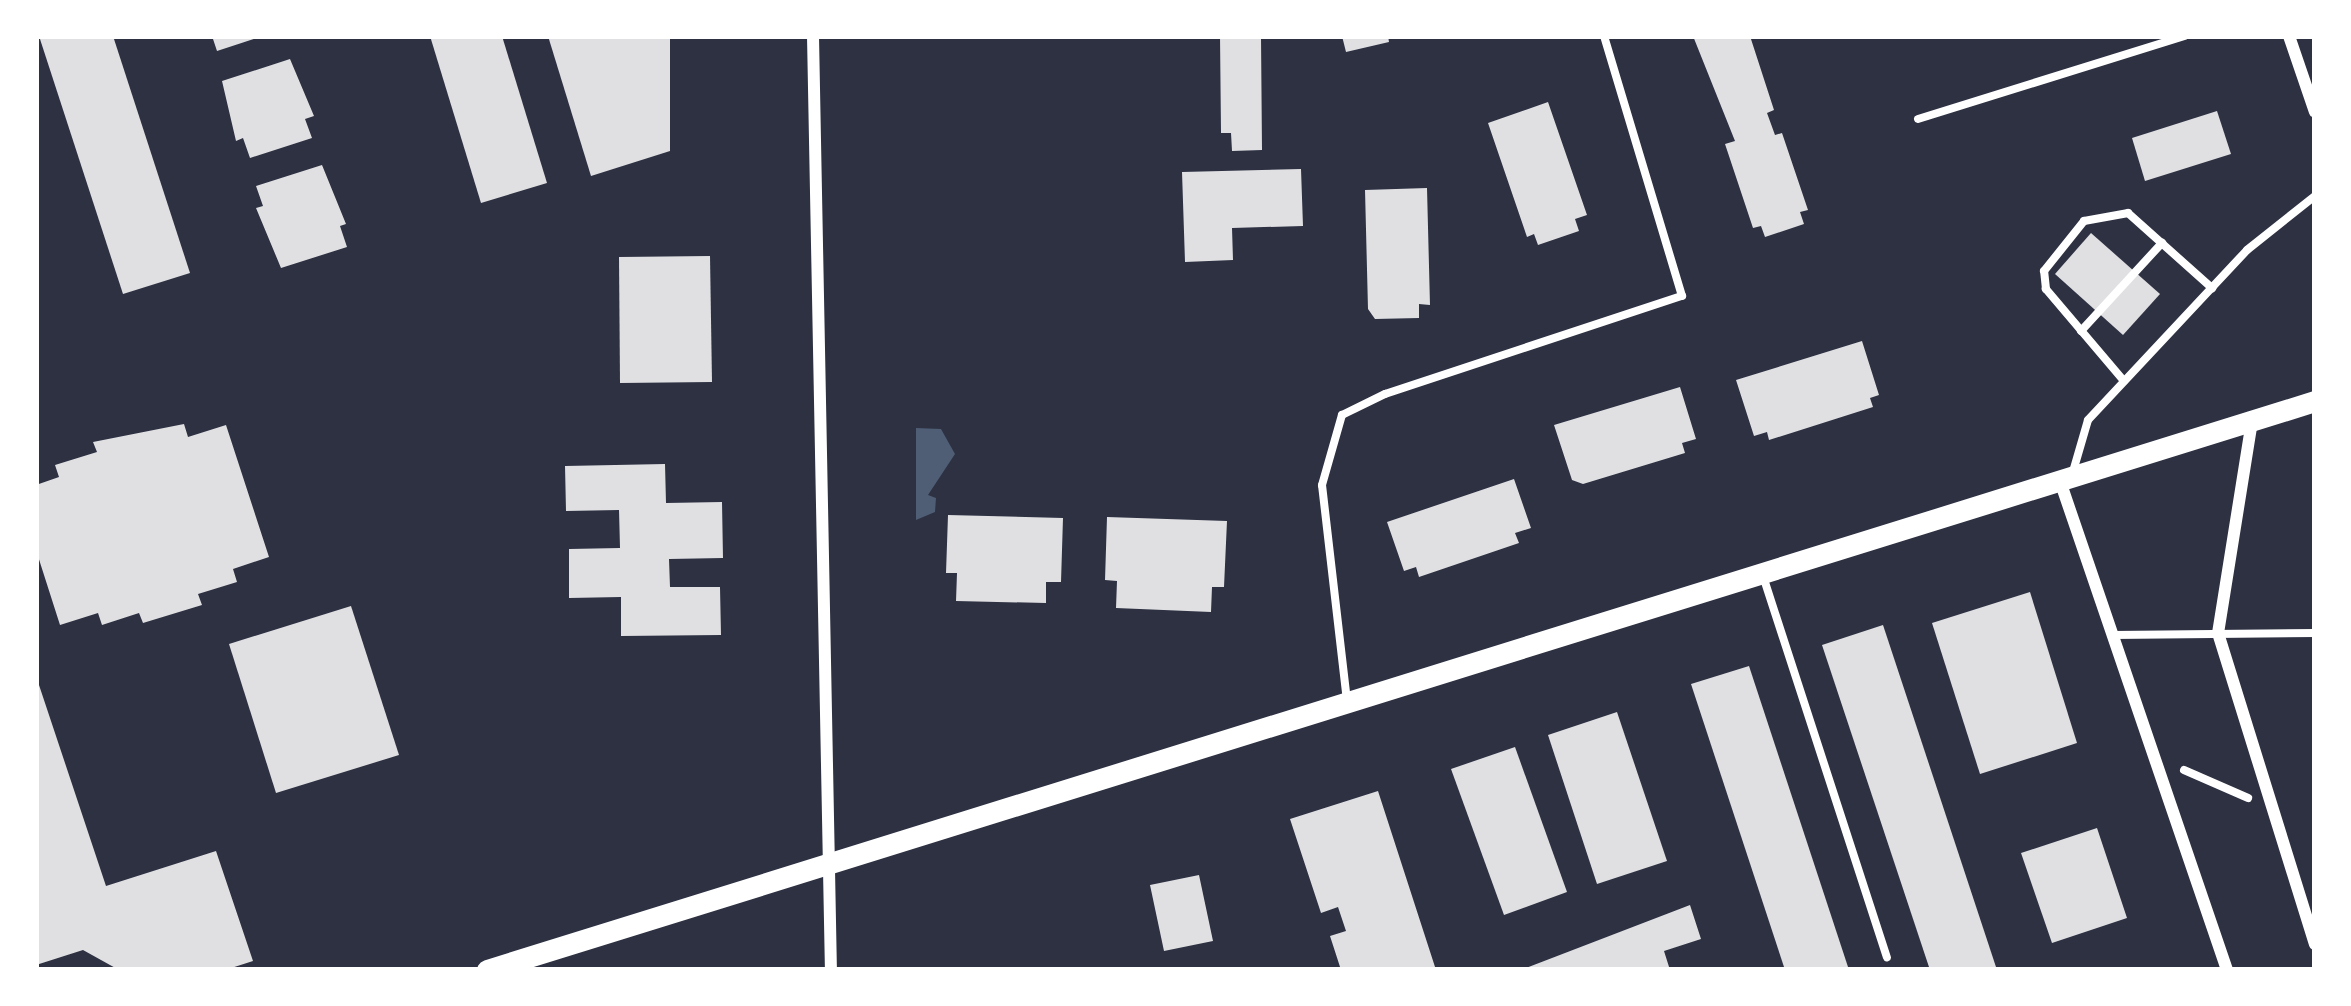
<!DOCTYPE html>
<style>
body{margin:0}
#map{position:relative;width:2351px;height:1006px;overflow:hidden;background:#2d3142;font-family:Karla,sans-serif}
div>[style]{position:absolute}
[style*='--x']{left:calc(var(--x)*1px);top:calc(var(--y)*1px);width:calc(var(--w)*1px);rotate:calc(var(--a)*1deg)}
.water>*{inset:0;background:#4f5d75}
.building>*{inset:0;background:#e0e0e3}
.path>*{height:8px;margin:-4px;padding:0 4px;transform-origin:4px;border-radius:4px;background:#fff}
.service>*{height:8px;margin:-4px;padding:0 4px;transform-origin:4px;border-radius:4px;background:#fff}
.minor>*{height:12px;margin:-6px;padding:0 6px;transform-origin:6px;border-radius:6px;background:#fff}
.tertiary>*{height:21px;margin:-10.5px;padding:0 10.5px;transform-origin:10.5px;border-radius:10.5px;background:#fff}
span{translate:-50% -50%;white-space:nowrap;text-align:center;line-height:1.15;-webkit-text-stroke:9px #fff;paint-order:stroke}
.frame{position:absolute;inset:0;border:39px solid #fff;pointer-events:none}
</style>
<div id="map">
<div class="water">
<i style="clip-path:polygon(916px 428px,941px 429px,955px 454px,928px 495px,936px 498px,935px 512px,916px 520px)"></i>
</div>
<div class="building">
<i style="clip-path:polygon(39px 36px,113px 36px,190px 273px,123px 294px)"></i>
<i style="clip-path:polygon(212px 36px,260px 36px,260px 37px,217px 51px)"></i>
<i style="clip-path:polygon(430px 36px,502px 36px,547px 183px,481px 203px)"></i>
<i style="clip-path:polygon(548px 36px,670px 36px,670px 151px,591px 176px)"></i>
<i style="clip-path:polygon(1220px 36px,1261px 36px,1262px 150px,1232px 151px,1231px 133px,1221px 133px)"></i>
<i style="clip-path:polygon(1342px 36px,1388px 36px,1389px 42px,1346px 52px)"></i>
<i style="clip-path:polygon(1693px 36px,1750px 36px,1774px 110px,1767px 113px,1775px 135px,1782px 133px,1808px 210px,1800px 212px,1804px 224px,1765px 237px,1761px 226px,1753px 228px,1725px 144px,1735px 141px)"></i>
<i style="clip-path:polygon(290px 59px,314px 116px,305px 119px,312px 138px,250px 158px,243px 138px,236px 141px,222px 81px)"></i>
<i style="clip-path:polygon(1548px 102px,1587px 215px,1575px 219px,1579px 231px,1538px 245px,1534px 234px,1527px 237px,1488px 123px)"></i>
<i style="clip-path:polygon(2217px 111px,2231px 154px,2145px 181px,2132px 138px)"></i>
<i style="clip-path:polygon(322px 165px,346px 224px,340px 226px,347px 247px,281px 268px,256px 208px,263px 206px,256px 186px)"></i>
<i style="clip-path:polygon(1301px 169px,1303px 226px,1232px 228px,1233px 260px,1185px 262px,1182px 172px)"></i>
<i style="clip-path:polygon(1427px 188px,1430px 305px,1419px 304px,1419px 318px,1375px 319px,1368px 309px,1365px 190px)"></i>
<i style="clip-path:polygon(2091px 233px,2160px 294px,2123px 335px,2055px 274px)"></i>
<i style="clip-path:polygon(710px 256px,712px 382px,620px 383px,619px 257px)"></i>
<i style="clip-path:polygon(1862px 341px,1879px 395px,1870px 398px,1873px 407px,1769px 440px,1767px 432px,1754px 436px,1736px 380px)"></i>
<i style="clip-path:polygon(1680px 387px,1696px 439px,1682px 443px,1685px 453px,1583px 484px,1572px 480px,1554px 425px)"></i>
<i style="clip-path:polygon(184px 424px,188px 437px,226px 425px,269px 557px,233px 569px,237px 582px,198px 594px,202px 605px,143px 623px,139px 613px,102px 625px,98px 613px,60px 625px,36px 550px,36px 485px,59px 477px,55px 465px,97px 452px,93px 442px)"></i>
<i style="clip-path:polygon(665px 464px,666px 503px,722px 502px,723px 558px,669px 559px,670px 587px,720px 587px,721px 635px,621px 636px,621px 597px,569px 598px,569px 549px,620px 548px,619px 510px,566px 511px,565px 466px)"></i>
<i style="clip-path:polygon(1514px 479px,1531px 528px,1515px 533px,1519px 543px,1419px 577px,1416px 567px,1404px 571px,1387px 522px)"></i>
<i style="clip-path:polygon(948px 515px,1063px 518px,1061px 582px,1046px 582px,1046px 603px,956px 601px,957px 573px,946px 573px)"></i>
<i style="clip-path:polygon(1107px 517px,1227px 521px,1224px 587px,1212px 587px,1211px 612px,1116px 608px,1117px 581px,1105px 580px)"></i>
<i style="clip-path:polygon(2030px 592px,2077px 743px,1980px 774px,1932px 623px)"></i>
<i style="clip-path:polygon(351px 606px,399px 755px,276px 793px,229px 644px)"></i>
<i style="clip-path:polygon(1883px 625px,1997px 970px,1930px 970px,1822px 645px)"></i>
<i style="clip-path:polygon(1749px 666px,1849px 970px,1785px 970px,1691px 684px)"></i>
<i style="clip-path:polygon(36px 676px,106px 886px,216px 851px,253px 961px,225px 970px,119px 970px,83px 950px,36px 965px)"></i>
<i style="clip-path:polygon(1617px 712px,1667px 861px,1597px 884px,1548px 735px)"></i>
<i style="clip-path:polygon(1515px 747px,1567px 892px,1504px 915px,1451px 769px)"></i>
<i style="clip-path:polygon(1378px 791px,1436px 970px,1341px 970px,1330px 936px,1346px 931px,1338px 907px,1321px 913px,1290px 819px)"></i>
<i style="clip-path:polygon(2097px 828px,2127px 918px,2052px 943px,2021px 853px)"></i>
<i style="clip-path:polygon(1199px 875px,1213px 941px,1164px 951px,1150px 885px)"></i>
<i style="clip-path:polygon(1690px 905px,1701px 939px,1664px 951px,1670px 970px,1521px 970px)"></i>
</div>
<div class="path">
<i style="--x:2184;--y:770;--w:70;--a:23.6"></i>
</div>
<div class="service">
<i style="--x:1918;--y:119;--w:280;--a:-17.3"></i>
<i style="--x:2081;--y:331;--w:120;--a:-47.4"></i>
<i style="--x:2124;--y:381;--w:121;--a:-130.3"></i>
<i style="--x:2046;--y:289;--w:18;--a:-96"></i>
<i style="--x:2044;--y:271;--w:64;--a:-51.3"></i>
<i style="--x:2084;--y:221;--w:45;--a:-10.3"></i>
<i style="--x:2128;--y:213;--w:113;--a:41.8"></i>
<i style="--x:2072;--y:475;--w:57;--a:-73.8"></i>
<i style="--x:2088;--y:420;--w:233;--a:-46.9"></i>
<i style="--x:2247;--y:250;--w:87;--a:-38.5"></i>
<i style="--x:1763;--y:576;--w:401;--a:72"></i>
<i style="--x:2113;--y:635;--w:202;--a:-0.6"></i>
<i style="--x:1347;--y:701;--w:217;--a:-96.6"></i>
<i style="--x:1322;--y:485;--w:73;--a:-74.1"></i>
<i style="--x:1342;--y:415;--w:48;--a:-26"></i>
<i style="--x:1385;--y:394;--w:313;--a:-18.3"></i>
<i style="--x:1682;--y:296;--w:271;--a:-106.7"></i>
</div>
<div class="minor">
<i style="--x:813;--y:36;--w:934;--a:88.9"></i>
<i style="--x:2289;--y:36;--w:80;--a:71.1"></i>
<i style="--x:2252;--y:421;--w:215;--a:99.1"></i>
<i style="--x:2218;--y:633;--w:326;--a:72.7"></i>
<i style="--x:2060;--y:481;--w:517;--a:71.14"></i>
</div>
<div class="tertiary">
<i style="--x:487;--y:970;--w:1915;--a:-17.29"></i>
</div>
<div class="frame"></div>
</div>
